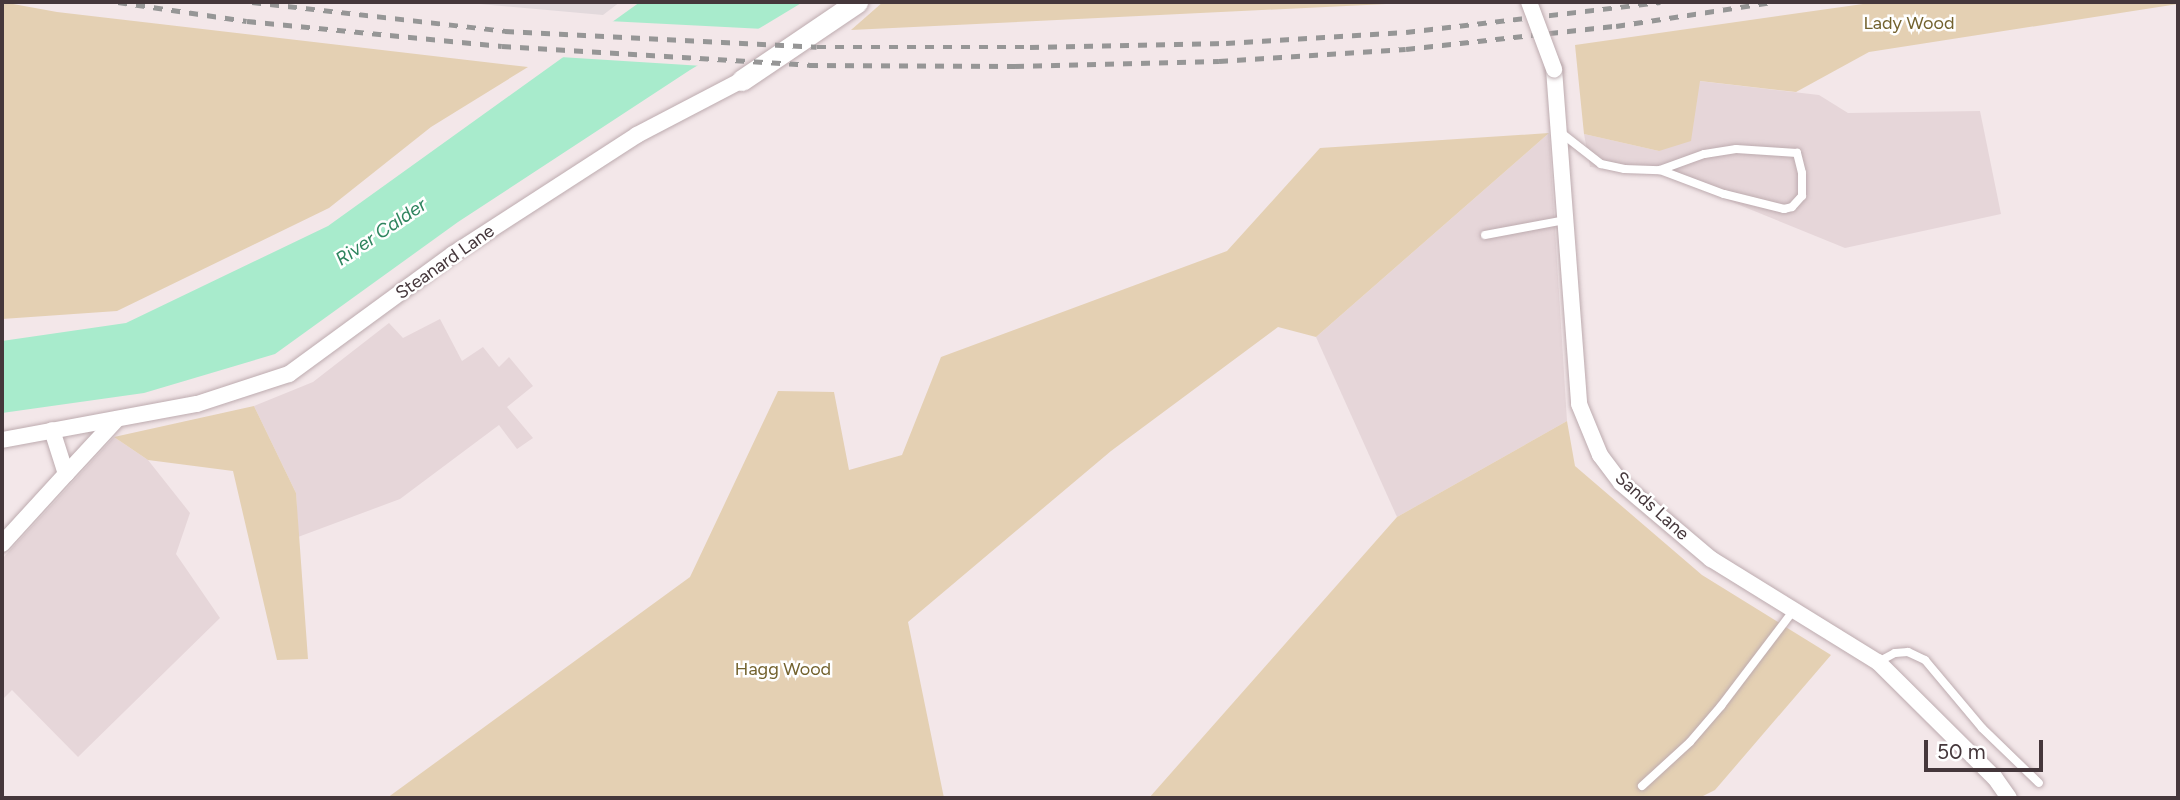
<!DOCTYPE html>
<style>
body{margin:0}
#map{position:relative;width:2180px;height:800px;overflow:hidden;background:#f3e7e9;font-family:Figtree,sans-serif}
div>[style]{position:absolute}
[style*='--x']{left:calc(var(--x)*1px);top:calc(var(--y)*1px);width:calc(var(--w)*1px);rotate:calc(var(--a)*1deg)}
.residential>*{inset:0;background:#e6d6d9}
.industrial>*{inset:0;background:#e2d9dc}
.green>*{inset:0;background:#e4d0b3}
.water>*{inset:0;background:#a8ebcc}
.pier>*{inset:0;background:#f3e7e9}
.roads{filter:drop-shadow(0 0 2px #bdabaf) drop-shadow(0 0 2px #bdabaf)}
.service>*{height:8px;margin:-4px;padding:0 4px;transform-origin:4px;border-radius:4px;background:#fff}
.minor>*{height:16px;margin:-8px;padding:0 8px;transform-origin:8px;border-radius:8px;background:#fff}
.tertiary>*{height:21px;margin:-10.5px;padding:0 10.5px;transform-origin:10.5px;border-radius:10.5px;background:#fff}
.rail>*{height:4.5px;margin-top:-2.25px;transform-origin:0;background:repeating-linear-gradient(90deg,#969696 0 9px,transparent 0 18px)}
.bridges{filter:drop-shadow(0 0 2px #bdabaf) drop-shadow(0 0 2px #bdabaf)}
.minor-bridge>*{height:16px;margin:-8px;padding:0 8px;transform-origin:8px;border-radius:8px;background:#fff}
span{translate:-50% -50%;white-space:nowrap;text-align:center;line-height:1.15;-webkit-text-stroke:5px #fff;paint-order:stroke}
.park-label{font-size:18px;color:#73622e}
.street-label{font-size:18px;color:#45373b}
.water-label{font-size:19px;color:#2e845e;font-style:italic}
.frame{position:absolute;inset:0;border:4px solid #45373b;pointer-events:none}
.scale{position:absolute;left:1924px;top:740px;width:119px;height:32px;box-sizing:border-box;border:4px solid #45373b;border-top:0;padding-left:9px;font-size:21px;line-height:24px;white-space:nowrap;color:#45373b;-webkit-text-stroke:5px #fff;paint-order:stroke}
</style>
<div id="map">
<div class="residential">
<i style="clip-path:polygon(1699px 81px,1819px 95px,1848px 113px,1980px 111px,2001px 214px,1845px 248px,1661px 173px,1590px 167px,1584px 134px,1659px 151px)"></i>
<i style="clip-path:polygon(1549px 133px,1567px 421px,1397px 517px,1316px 337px)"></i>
<i style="clip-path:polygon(440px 319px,462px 361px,483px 347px,499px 367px,509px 357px,533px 386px,507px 407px,533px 438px,517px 449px,499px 425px,400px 499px,298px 537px,296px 493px,254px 406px,313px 382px,389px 323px,403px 338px)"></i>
<i style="clip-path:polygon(114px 437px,148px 460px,190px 513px,176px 554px,220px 618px,78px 757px,12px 690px,2px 700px,2px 559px)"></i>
</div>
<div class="industrial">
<i style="clip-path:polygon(458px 2px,620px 2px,603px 15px)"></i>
</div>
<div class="green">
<i style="clip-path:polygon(2px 2px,57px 12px,528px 67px,431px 127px,329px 208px,117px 311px,2px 319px)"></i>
<i style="clip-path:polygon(883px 2px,1427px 2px,851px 30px)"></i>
<i style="clip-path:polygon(1877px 2px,2178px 4px,1869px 52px,1796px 92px,1700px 81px,1691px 141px,1659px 151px,1584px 134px,1575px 45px)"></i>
<i style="clip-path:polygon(1549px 133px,1316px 337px,1278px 327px,1111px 451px,908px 622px,944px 798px,387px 798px,690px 577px,778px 391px,834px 392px,849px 470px,902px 455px,941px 357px,1227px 251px,1320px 148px)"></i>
<i style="clip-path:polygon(254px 406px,296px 493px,308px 659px,277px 660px,233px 471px,148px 460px,114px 437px)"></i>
<i style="clip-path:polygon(1567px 421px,1575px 466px,1702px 575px,1831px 655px,1715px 790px,1699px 798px,1149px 798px,1397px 517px)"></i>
</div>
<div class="water">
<i style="clip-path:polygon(640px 2px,803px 2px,690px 70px,458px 222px,275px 354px,144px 393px,2px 413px,2px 341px,126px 323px,328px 226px)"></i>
</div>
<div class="pier">
<i style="clip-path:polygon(608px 21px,765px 29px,703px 66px,560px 57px)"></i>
</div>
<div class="roads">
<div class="service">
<i style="--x:1560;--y:132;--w:52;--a:38"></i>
<i style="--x:1601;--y:164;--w:24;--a:12"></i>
<i style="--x:1624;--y:169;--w:36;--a:2"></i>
<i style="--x:1660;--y:170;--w:68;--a:20.6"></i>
<i style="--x:1724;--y:194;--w:62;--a:14"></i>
<i style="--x:1784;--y:209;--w:8;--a:-14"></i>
<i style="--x:1792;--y:207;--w:15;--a:-48"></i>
<i style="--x:1802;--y:196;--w:23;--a:-90"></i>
<i style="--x:1802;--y:173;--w:21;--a:-104"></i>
<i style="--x:1797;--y:153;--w:61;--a:-176.2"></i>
<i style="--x:1736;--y:149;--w:32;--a:171"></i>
<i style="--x:1704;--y:154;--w:47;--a:160"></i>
<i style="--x:1485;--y:235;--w:81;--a:-10.6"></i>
<i style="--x:1878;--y:662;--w:19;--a:-28"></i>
<i style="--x:1895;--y:653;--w:13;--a:-4"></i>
<i style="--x:1908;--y:652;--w:19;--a:25"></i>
<i style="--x:1925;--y:660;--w:89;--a:50"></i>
<i style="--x:1982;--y:728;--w:79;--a:44"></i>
<i style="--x:1642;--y:786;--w:65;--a:-42.5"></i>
<i style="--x:1690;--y:742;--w:48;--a:-49.3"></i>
<i style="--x:1721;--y:706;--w:121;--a:-52.8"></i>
</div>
<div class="minor">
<i style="--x:1554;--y:69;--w:336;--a:85.7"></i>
<i style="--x:1579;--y:404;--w:55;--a:67.6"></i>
<i style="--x:1600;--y:455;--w:35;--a:53"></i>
<i style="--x:1621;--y:483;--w:118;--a:40.2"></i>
<i style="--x:1711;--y:559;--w:196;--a:31.7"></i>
<i style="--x:1878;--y:662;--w:165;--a:44.8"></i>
<i style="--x:1995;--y:778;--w:24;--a:55"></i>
<i style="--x:2;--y:440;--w:198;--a:-10.5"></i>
<i style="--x:197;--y:404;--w:97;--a:-18.1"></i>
<i style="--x:289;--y:374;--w:203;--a:-36.2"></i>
<i style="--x:453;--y:254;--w:219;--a:-32.9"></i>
<i style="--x:637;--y:135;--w:119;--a:-27.6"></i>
<i style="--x:66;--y:474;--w:74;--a:-47.2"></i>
<i style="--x:2;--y:544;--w:95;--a:-47.6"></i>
<i style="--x:66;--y:474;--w:46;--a:-107.7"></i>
</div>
<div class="tertiary">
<i style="--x:742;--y:80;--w:139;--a:-34.1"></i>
</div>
</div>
<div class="rail">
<i style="--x:118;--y:2;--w:130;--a:8.4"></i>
<i style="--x:247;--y:21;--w:256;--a:5.6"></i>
<i style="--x:502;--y:46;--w:308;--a:3.5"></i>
<i style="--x:809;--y:65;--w:206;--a:0.3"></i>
<i style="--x:1015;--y:66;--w:204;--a:-1.4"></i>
<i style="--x:1219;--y:61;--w:187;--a:-3.7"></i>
<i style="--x:1406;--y:49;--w:211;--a:-6.3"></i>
<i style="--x:1616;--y:26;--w:158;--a:-8.7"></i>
<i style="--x:252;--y:2;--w:255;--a:6.5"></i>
<i style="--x:505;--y:31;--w:312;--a:2.9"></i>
<i style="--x:817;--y:47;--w:213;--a:0"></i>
<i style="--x:1030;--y:47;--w:196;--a:-1.2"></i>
<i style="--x:1226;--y:43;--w:180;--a:-3.5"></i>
<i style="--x:1406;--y:32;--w:256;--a:-6.7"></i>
</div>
<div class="bridges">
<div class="minor-bridge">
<i style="--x:1529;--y:2;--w:72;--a:69.5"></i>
</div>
</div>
<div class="park-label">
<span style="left:1909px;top:23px">Lady Wood</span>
<span style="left:783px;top:669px">Hagg Wood</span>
</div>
<div class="street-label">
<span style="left:445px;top:262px;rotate:-35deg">Steanard Lane</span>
<span style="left:1652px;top:506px;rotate:42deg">Sands Lane</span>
</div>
<div class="water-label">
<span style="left:381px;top:232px;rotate:-34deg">River Calder</span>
</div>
<div class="frame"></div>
<div class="scale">50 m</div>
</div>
